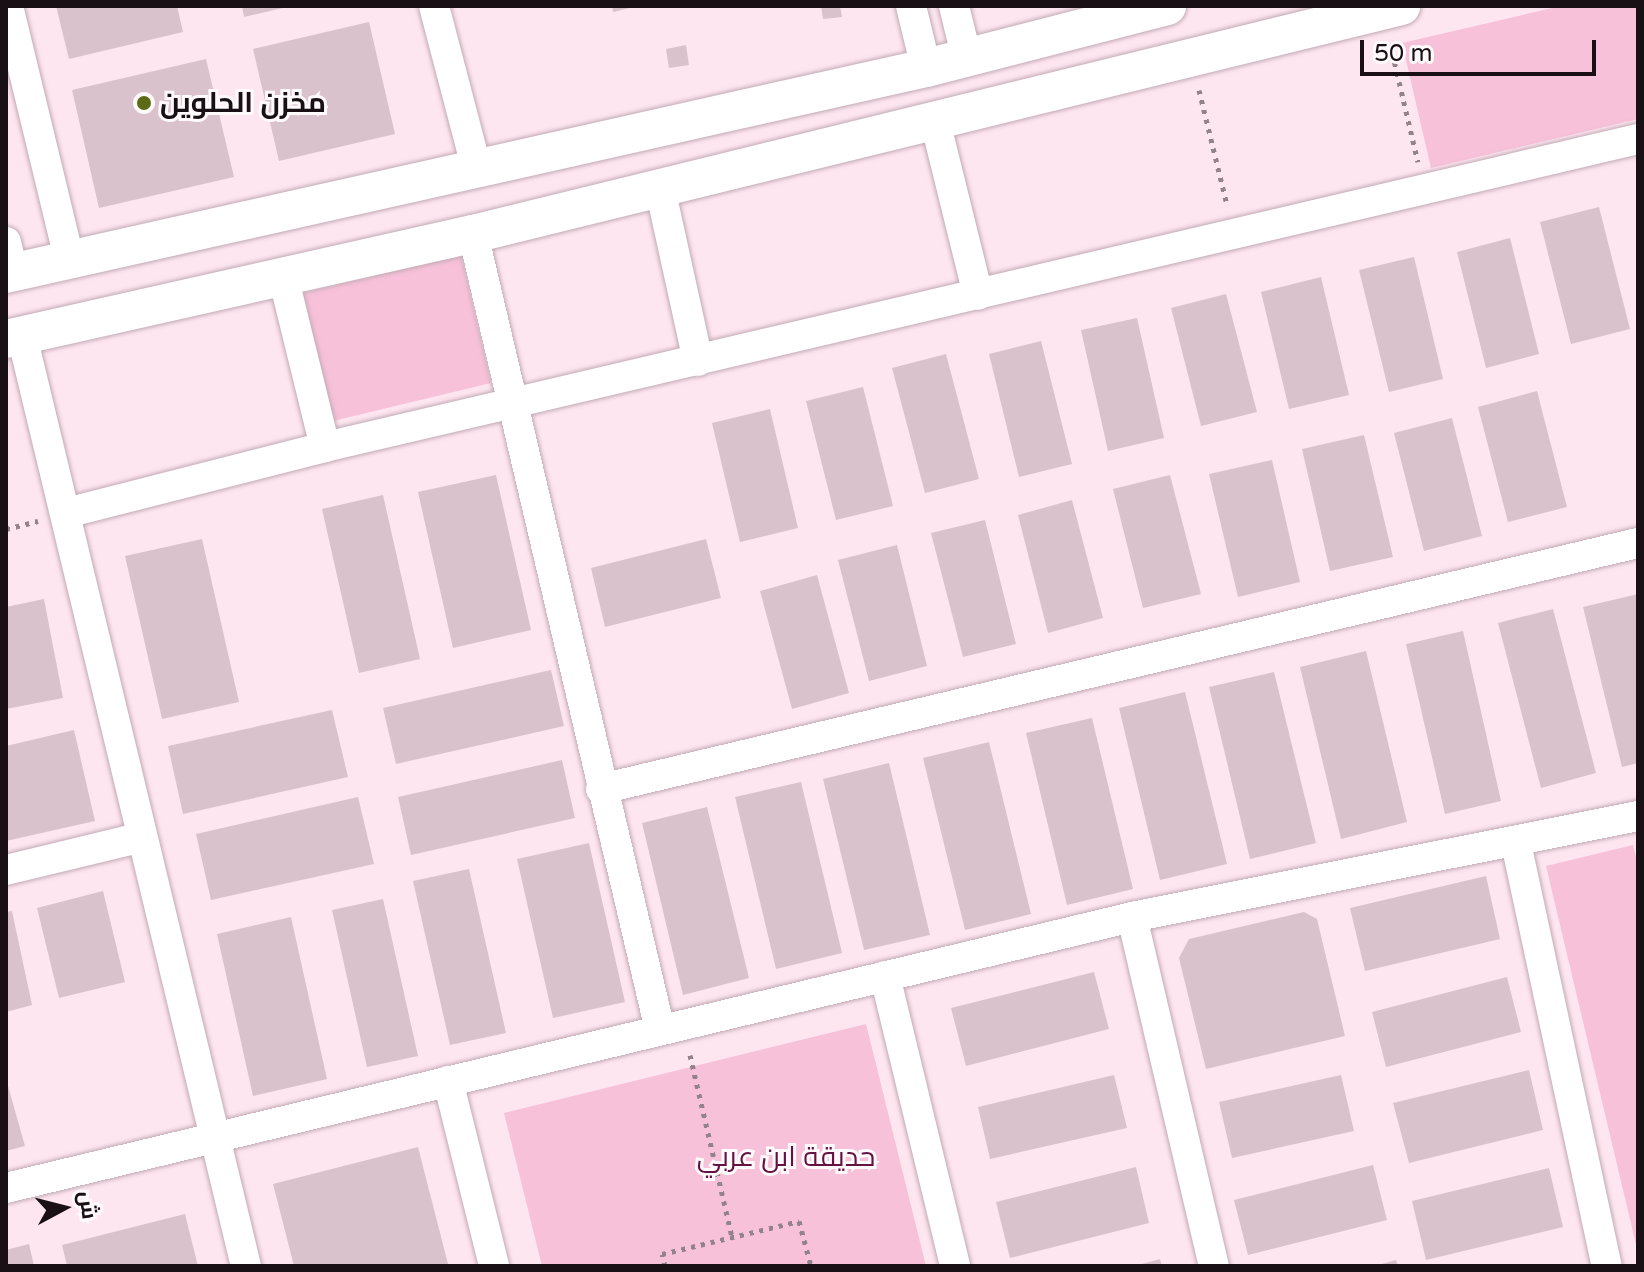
<!DOCTYPE html>
<meta charset="utf-8">
<style>
body{margin:0}
#map{position:relative;width:1644px;height:1272px;overflow:hidden;background:#fee6f0;font-family:"Varela Round",Cairo,sans-serif}
div>[style]{position:absolute}
[style*='--x']{left:calc(var(--x)*1px);top:calc(var(--y)*1px);width:calc(var(--w)*1px);rotate:calc(var(--a)*1deg)}
.green>*{inset:0;background:#f7c1d9}
.building>*{inset:0;background:#dac2cc}
.path>*{height:5px;margin-top:-2.5px;transform-origin:0;background:repeating-linear-gradient(90deg,#928289 0 4px,transparent 0 10px)}
.roads{filter:drop-shadow(0 0 2px #c2aab4) drop-shadow(0 0 2px #c2aab4)}
.minor>*{height:30px;margin:-15px;padding:0 15px;transform-origin:15px;border-radius:15px;background:#fff}
.tertiary>*{height:38px;margin:-19px;padding:0 19px;transform-origin:19px;border-radius:19px;background:#fff}
.dots>*{width:22px;height:22px;translate:-50% -50%;box-sizing:border-box;border:4px solid #fef9fb;border-radius:50%}
span{translate:-50% -50%;white-space:nowrap;text-align:center;line-height:1.15;-webkit-text-stroke:6px #fef9fb;paint-order:stroke}
.poi-label{font-size:28px;color:#181014;font-weight:700}
.left{translate:0 -50%;text-align:left}
.park-label{font-size:28px;color:#641242}
.frame{position:absolute;inset:0;border:8px solid #181014;pointer-events:none}
.north{position:absolute;left:24px;top:1168px;width:80px;height:80px;-webkit-text-stroke:6px #fef9fb;paint-order:stroke;rotate:83deg;font-size:22px;font-weight:700;line-height:32px;text-align:center;color:#181014}
.north::after{content:'';display:block;margin:auto;width:28px;height:36px;background:#181014;clip-path:polygon(50% 0,100% 100%,50% 72%,0 100%)}
.scale{position:absolute;left:1360px;top:40px;width:236px;height:36px;box-sizing:border-box;border:4px solid #181014;border-top:0;padding-left:10px;font-size:24px;line-height:28px;white-space:nowrap;color:#181014;-webkit-text-stroke:6px #fef9fb;paint-order:stroke}
</style>
<div id="map">
<div class="green">
<i style="clip-path:polygon(1561px 6px,1638px 6px,1638px 119px,1431px 168px,1402px 43px)"></i>
<i style="clip-path:polygon(461px 255px,491px 383px,333px 421px,303px 293px)"></i>
<i style="clip-path:polygon(1633px 845px,1638px 865px,1638px 1253px,1546px 866px)"></i>
<i style="clip-path:polygon(866px 1024px,926px 1266px,542px 1266px,504px 1113px)"></i>
</div>
<div class="building">
<i style="clip-path:polygon(56px 6px,177px 6px,183px 32px,69px 59px)"></i>
<i style="clip-path:polygon(242px 6px,286px 6px,287px 7px,244px 17px)"></i>
<i style="clip-path:polygon(612px 6px,634px 6px,634px 7px,613px 12px)"></i>
<i style="clip-path:polygon(821px 6px,840px 6px,842px 17px,823px 19px)"></i>
<i style="clip-path:polygon(369px 22px,395px 134px,279px 161px,253px 49px)"></i>
<i style="clip-path:polygon(686px 45px,689px 65px,669px 68px,666px 49px)"></i>
<i style="clip-path:polygon(206px 59px,234px 177px,99px 208px,72px 90px)"></i>
<i style="clip-path:polygon(1599px 207px,1630px 329px,1571px 344px,1540px 222px)"></i>
<i style="clip-path:polygon(1510px 238px,1539px 354px,1486px 368px,1457px 252px)"></i>
<i style="clip-path:polygon(1414px 257px,1443px 379px,1389px 392px,1359px 270px)"></i>
<i style="clip-path:polygon(1321px 277px,1349px 395px,1289px 409px,1261px 292px)"></i>
<i style="clip-path:polygon(1226px 294px,1257px 412px,1201px 426px,1171px 308px)"></i>
<i style="clip-path:polygon(1137px 318px,1164px 438px,1108px 451px,1081px 330px)"></i>
<i style="clip-path:polygon(1041px 341px,1072px 464px,1019px 477px,989px 354px)"></i>
<i style="clip-path:polygon(946px 354px,979px 479px,925px 493px,892px 368px)"></i>
<i style="clip-path:polygon(863px 387px,893px 506px,836px 520px,806px 401px)"></i>
<i style="clip-path:polygon(1537px 391px,1567px 507px,1508px 522px,1478px 407px)"></i>
<i style="clip-path:polygon(770px 409px,798px 528px,740px 542px,712px 423px)"></i>
<i style="clip-path:polygon(1452px 418px,1482px 536px,1424px 551px,1394px 433px)"></i>
<i style="clip-path:polygon(1364px 435px,1393px 557px,1330px 571px,1302px 449px)"></i>
<i style="clip-path:polygon(1272px 460px,1300px 582px,1238px 597px,1209px 474px)"></i>
<i style="clip-path:polygon(496px 475px,531px 630px,453px 648px,418px 492px)"></i>
<i style="clip-path:polygon(1170px 475px,1201px 594px,1143px 608px,1113px 489px)"></i>
<i style="clip-path:polygon(383px 495px,420px 659px,359px 673px,322px 509px)"></i>
<i style="clip-path:polygon(1072px 500px,1103px 618px,1048px 633px,1018px 515px)"></i>
<i style="clip-path:polygon(985px 520px,1016px 644px,963px 657px,931px 533px)"></i>
<i style="clip-path:polygon(202px 539px,239px 702px,162px 719px,125px 556px)"></i>
<i style="clip-path:polygon(706px 539px,721px 598px,605px 627px,591px 568px)"></i>
<i style="clip-path:polygon(897px 545px,927px 666px,869px 681px,838px 560px)"></i>
<i style="clip-path:polygon(817px 575px,849px 693px,792px 709px,760px 591px)"></i>
<i style="clip-path:polygon(1638px 594px,1638px 763px,1622px 767px,1583px 607px)"></i>
<i style="clip-path:polygon(44px 599px,63px 698px,6px 709px,6px 607px)"></i>
<i style="clip-path:polygon(1553px 609px,1596px 773px,1541px 788px,1498px 623px)"></i>
<i style="clip-path:polygon(1463px 631px,1501px 801px,1445px 814px,1406px 644px)"></i>
<i style="clip-path:polygon(1366px 651px,1407px 822px,1341px 839px,1300px 667px)"></i>
<i style="clip-path:polygon(551px 670px,564px 726px,396px 764px,383px 708px)"></i>
<i style="clip-path:polygon(1274px 672px,1316px 843px,1250px 859px,1209px 687px)"></i>
<i style="clip-path:polygon(1185px 692px,1227px 864px,1160px 880px,1119px 708px)"></i>
<i style="clip-path:polygon(332px 710px,348px 777px,183px 814px,168px 746px)"></i>
<i style="clip-path:polygon(1092px 718px,1133px 889px,1067px 905px,1026px 733px)"></i>
<i style="clip-path:polygon(74px 730px,95px 821px,6px 841px,6px 746px)"></i>
<i style="clip-path:polygon(989px 742px,1031px 914px,965px 930px,923px 758px)"></i>
<i style="clip-path:polygon(562px 760px,575px 818px,411px 855px,398px 797px)"></i>
<i style="clip-path:polygon(889px 763px,930px 935px,864px 950px,823px 779px)"></i>
<i style="clip-path:polygon(801px 782px,842px 953px,776px 969px,735px 797px)"></i>
<i style="clip-path:polygon(358px 797px,374px 864px,211px 900px,196px 834px)"></i>
<i style="clip-path:polygon(707px 807px,749px 978px,683px 995px,642px 823px)"></i>
<i style="clip-path:polygon(589px 843px,625px 1002px,553px 1018px,517px 859px)"></i>
<i style="clip-path:polygon(469px 869px,506px 1033px,450px 1045px,413px 881px)"></i>
<i style="clip-path:polygon(1486px 876px,1500px 939px,1365px 971px,1350px 908px)"></i>
<i style="clip-path:polygon(103px 891px,125px 982px,59px 998px,37px 908px)"></i>
<i style="clip-path:polygon(383px 899px,418px 1056px,367px 1067px,332px 910px)"></i>
<i style="clip-path:polygon(12px 911px,32px 1005px,6px 1012px,6px 912px)"></i>
<i style="clip-path:polygon(1304px 912px,1317px 919px,1345px 1036px,1206px 1069px,1179px 958px,1189px 939px)"></i>
<i style="clip-path:polygon(291px 917px,327px 1079px,253px 1096px,217px 934px)"></i>
<i style="clip-path:polygon(1094px 972px,1109px 1029px,966px 1066px,951px 1008px)"></i>
<i style="clip-path:polygon(1507px 977px,1521px 1032px,1386px 1067px,1372px 1012px)"></i>
<i style="clip-path:polygon(1529px 1070px,1543px 1130px,1409px 1163px,1393px 1103px)"></i>
<i style="clip-path:polygon(1114px 1075px,1127px 1128px,990px 1159px,978px 1107px)"></i>
<i style="clip-path:polygon(1341px 1075px,1354px 1131px,1232px 1158px,1219px 1102px)"></i>
<i style="clip-path:polygon(6px 1079px,25px 1146px,6px 1151px)"></i>
<i style="clip-path:polygon(418px 1147px,448px 1264px,294px 1266px,273px 1184px)"></i>
<i style="clip-path:polygon(1373px 1165px,1387px 1220px,1248px 1255px,1234px 1200px)"></i>
<i style="clip-path:polygon(1136px 1167px,1149px 1223px,1010px 1258px,996px 1202px)"></i>
<i style="clip-path:polygon(1549px 1168px,1563px 1227px,1426px 1260px,1412px 1201px)"></i>
<i style="clip-path:polygon(185px 1214px,198px 1266px,67px 1266px,62px 1245px)"></i>
<i style="clip-path:polygon(29px 1244px,34px 1266px,6px 1266px,6px 1250px)"></i>
<i style="clip-path:polygon(1160px 1259px,1162px 1266px,1138px 1266px,1138px 1265px)"></i>
<i style="clip-path:polygon(1396px 1260px,1398px 1266px,1378px 1266px,1378px 1265px)"></i>
</div>
<div class="path">
<i style="--x:1390;--y:43;--w:122;--a:76.8"></i>
<i style="--x:1199;--y:90;--w:118;--a:76.3"></i>
<i style="--x:6;--y:529;--w:33;--a:-14"></i>
<i style="--x:690;--y:1055;--w:187;--a:77"></i>
<i style="--x:665;--y:1266;--w:12;--a:-104"></i>
<i style="--x:662;--y:1254;--w:141;--a:-13.5"></i>
<i style="--x:799;--y:1221;--w:47;--a:75.1"></i>
</div>
<div class="roads">
<div class="minor">
<i style="--x:8;--y:6;--w:260;--a:76.4"></i>
<i style="--x:434;--y:6;--w:170;--a:75.3"></i>
<i style="--x:911;--y:6;--w:64;--a:76.4"></i>
<i style="--x:954;--y:6;--w:50;--a:76.2"></i>
<i style="--x:935;--y:121;--w:179;--a:76.1"></i>
<i style="--x:660;--y:188;--w:177;--a:77.6"></i>
<i style="--x:473;--y:234;--w:818;--a:76.78"></i>
<i style="--x:6;--y:242;--w:31;--a:77"></i>
<i style="--x:283;--y:276;--w:176;--a:76.2"></i>
<i style="--x:22;--y:336;--w:957;--a:76.46"></i>
<i style="--x:66;--y:513;--w:267;--a:-14.3"></i>
<i style="--x:325;--y:447;--w:1349;--a:-13.2"></i>
<i style="--x:601;--y:789;--w:1066;--a:-13.35"></i>
<i style="--x:1516;--y:843;--w:433;--a:77.9"></i>
<i style="--x:6;--y:870;--w:140;--a:-13.6"></i>
<i style="--x:1132;--y:917;--w:359;--a:76.8"></i>
<i style="--x:885;--y:976;--w:298;--a:76.4"></i>
<i style="--x:448;--y:1081;--w:191;--a:76"></i>
<i style="--x:6;--y:1188;--w:1158;--a:-13.53"></i>
<i style="--x:1132;--y:917;--w:516;--a:-11.29"></i>
</div>
<div class="tertiary">
<i style="--x:6;--y:274;--w:943;--a:-12.62"></i>
<i style="--x:926;--y:68;--w:249;--a:-14.4"></i>
<i style="--x:6;--y:339;--w:479;--a:-12.7"></i>
<i style="--x:473;--y:234;--w:956;--a:-13.8"></i>
</div>
</div>
<div class="dots">
<i style="left:144px;top:103px;background:#5b6a15"></i>
</div>
<div class="poi-label">
<span class="left" style="left:160px;top:103px">مخزن الحلوين</span>
</div>
<div class="park-label">
<span style="left:786px;top:1157px">حديقة ابن عربي</span>
</div>
<div class="frame"></div>
<div class="north">ش</div>
<div class="scale">50 m</div>
</div>
